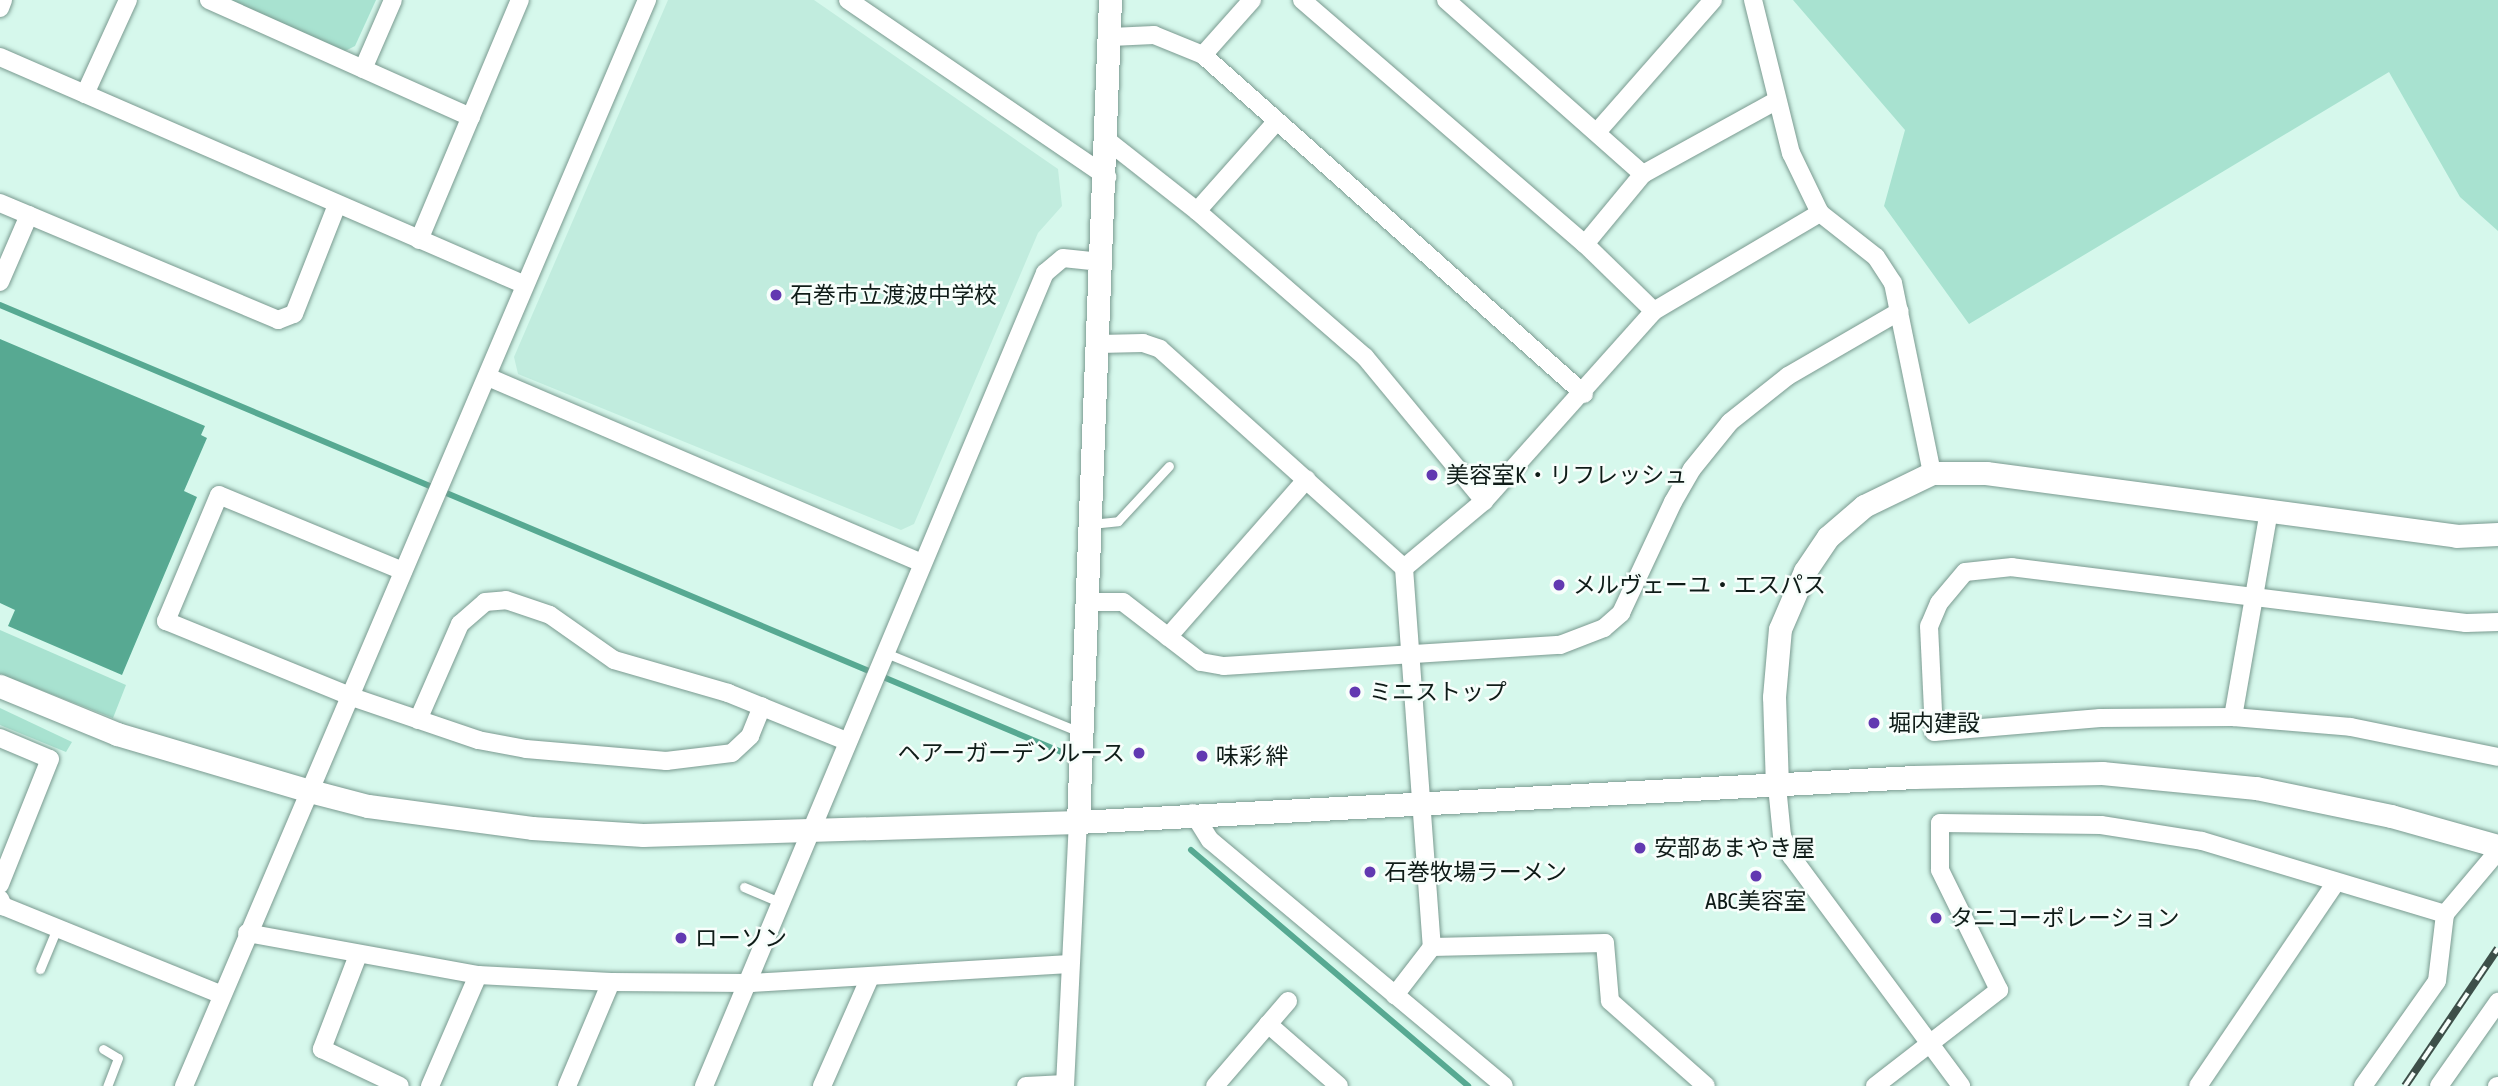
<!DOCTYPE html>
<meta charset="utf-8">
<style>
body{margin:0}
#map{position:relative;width:2498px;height:1086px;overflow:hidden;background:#d6f8ec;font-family:"Asap Condensed","Noto Sans JP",sans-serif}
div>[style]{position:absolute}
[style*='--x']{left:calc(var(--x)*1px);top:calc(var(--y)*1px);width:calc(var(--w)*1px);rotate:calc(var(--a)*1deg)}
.built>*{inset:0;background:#c1ecde}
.green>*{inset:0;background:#a8e2d0}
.water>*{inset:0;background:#57a992}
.stream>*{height:6px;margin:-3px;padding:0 3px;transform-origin:3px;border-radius:3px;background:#57a992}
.roads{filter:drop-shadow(0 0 2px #7a9a90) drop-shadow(0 0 2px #7a9a90)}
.service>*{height:9px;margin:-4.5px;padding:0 4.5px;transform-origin:4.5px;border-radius:4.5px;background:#fff}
.minor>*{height:18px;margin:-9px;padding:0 9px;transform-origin:9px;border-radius:9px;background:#fff}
.tertiary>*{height:23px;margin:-11.5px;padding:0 11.5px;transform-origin:11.5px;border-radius:11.5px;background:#fff}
.rail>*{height:8px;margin-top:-4px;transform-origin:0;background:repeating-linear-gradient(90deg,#f7fefb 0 16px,#3d4f49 0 32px);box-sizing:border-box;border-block:2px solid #3d4f49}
.dots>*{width:19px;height:19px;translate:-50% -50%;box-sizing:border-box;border:4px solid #f7fefb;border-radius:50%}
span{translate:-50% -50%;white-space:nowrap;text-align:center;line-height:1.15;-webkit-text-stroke:5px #f7fefb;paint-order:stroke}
.poi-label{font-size:23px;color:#0f1c18}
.left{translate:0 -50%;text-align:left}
.right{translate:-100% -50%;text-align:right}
</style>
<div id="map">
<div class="built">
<i style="clip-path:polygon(668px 0,814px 0,1058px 169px,1062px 206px,1038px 233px,914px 524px,901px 530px,518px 374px,514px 357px)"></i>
</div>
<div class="green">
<i style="clip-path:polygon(229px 0,376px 0,355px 46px,343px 52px)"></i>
<i style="clip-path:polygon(1793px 0,2498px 0,2498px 231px,2460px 197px,2389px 72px,1969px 324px,1884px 206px,1905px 130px)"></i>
<i style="clip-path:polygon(0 630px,126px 685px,113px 718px,0 674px)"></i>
<i style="clip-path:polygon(0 708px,72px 742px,66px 752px,0 725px)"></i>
</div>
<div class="water">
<i style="clip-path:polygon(0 339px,205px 426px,201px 435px,207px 438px,184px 491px,197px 497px,122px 675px,8px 626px,15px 610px,0 603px)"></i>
</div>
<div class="stream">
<i style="--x:0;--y:305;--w:1157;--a:22.84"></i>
<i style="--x:1191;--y:850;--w:364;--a:40.4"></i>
</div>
<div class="roads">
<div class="service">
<i style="--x:1091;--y:524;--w:27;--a:-6"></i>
<i style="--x:1118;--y:521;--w:75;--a:-47.2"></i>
<i style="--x:886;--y:653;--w:209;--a:22.2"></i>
<i style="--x:744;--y:887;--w:39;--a:23"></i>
<i style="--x:40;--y:969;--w:44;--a:-67.5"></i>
<i style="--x:103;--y:1049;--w:17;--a:31"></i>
<i style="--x:118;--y:1058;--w:30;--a:111"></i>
</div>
<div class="minor">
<i style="--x:209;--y:0;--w:287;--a:24.1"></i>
<i style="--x:848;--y:0;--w:314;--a:34.3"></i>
<i style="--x:1302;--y:0;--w:374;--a:40.8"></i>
<i style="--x:1585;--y:244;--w:96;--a:44.2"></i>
<i style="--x:1446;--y:0;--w:263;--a:41.5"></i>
<i style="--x:1753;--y:0;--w:158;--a:76.1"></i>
<i style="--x:1791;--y:153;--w:67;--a:64.2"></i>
<i style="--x:1820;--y:213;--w:71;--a:38.2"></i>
<i style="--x:1876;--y:257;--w:31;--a:57"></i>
<i style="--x:1893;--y:283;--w:194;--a:78.4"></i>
<i style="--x:0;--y:8;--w:9;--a:-69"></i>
<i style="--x:1111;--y:37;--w:43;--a:-2.7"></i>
<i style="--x:1154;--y:35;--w:53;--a:22.2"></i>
<i style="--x:1203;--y:55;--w:510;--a:41.66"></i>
<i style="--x:1203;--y:55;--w:74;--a:-48.3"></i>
<i style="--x:0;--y:57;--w:572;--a:23.47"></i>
<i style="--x:363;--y:69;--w:75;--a:-66.5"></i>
<i style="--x:85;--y:94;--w:103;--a:-65.4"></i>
<i style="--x:1597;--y:132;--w:176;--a:-48.7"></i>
<i style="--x:1108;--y:141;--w:113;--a:38.2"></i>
<i style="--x:1197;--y:211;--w:223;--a:41"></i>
<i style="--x:1365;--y:357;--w:187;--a:50.4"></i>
<i style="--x:0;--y:203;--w:302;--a:22.8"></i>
<i style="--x:278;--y:320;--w:17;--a:-21"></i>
<i style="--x:294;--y:314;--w:117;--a:-68.5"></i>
<i style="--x:1197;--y:211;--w:120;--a:-48.4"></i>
<i style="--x:419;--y:240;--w:260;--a:-67.2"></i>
<i style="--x:1585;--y:244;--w:91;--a:-50.4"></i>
<i style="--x:1643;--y:174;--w:152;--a:-28.8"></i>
<i style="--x:0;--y:282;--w:73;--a:-66.6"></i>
<i style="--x:1099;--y:344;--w:44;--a:-1.3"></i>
<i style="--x:1143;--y:343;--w:18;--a:19"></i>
<i style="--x:1160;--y:349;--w:328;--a:41.9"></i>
<i style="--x:1404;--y:568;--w:380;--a:85.8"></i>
<i style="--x:1432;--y:947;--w:61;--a:127.6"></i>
<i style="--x:488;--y:377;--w:472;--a:23.2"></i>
<i style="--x:1404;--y:568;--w:104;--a:-39.9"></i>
<i style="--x:1484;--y:501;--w:255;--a:-48.2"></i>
<i style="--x:1654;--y:311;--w:193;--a:-30.6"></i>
<i style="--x:403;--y:571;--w:199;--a:-157.6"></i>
<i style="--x:219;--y:495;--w:137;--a:112.8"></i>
<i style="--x:166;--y:621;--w:201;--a:22.2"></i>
<i style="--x:352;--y:697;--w:133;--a:18.8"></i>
<i style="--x:478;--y:740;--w:49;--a:10.6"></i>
<i style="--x:526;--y:749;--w:141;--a:4.9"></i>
<i style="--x:666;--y:761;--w:66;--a:-6.9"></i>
<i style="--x:732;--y:753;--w:25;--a:-43"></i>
<i style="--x:750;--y:736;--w:32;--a:-68"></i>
<i style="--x:1089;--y:602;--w:34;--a:0"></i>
<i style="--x:1123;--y:602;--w:98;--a:37.6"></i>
<i style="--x:1201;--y:662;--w:23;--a:10"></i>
<i style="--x:1224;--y:666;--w:337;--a:-3.6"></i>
<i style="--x:1560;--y:645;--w:47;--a:-21.1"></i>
<i style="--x:1604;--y:628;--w:23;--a:-41"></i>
<i style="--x:1621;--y:613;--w:123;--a:-64.9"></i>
<i style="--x:1673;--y:502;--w:38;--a:-60"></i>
<i style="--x:1692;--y:469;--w:60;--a:-51"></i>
<i style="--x:1730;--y:422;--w:74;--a:-38.4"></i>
<i style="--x:1788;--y:376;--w:129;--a:-30.1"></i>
<i style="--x:2498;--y:622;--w:32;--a:178"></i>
<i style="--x:2466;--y:623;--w:457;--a:-173"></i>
<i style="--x:2012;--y:567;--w:47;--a:173.9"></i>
<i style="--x:1965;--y:572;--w:40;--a:130"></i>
<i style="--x:1939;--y:603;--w:25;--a:113"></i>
<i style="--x:1929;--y:626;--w:106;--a:87.3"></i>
<i style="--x:1934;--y:732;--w:167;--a:-4.8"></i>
<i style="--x:2100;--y:718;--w:133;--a:-0.4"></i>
<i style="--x:2233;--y:717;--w:118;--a:4.8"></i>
<i style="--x:2351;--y:727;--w:150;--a:11.5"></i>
<i style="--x:1168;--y:637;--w:210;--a:-48.7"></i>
<i style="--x:2233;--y:717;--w:209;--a:-80.1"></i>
<i style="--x:418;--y:720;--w:105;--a:-66.4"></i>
<i style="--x:460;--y:624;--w:33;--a:-41"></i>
<i style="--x:485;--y:602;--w:21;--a:-5"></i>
<i style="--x:506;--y:600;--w:46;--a:18.8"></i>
<i style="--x:550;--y:615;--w:78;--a:35.1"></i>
<i style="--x:614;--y:660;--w:119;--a:16.1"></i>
<i style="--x:728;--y:693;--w:127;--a:22.1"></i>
<i style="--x:0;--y:738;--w:54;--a:22.8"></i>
<i style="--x:50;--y:759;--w:135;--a:111.8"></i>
<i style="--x:1777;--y:786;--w:50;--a:84.3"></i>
<i style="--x:1782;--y:836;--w:22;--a:66"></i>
<i style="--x:1791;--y:856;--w:286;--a:53.5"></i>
<i style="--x:1193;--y:813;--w:32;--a:58"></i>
<i style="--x:1210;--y:840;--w:383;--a:39.9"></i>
<i style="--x:0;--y:899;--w:8;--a:67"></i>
<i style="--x:3;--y:906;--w:236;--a:22.1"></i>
<i style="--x:247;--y:933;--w:235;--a:10.3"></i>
<i style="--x:478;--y:975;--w:133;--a:3"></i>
<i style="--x:611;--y:982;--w:140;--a:0.4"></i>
<i style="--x:751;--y:983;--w:319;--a:-3.4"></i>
<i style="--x:1432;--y:947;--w:173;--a:-1.3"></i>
<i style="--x:1605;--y:943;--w:58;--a:85.1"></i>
<i style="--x:1610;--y:1001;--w:128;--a:41.5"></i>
<i style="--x:358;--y:955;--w:101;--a:111"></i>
<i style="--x:322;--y:1049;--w:86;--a:25.4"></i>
<i style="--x:1268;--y:1024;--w:94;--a:41.1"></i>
<i style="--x:184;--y:1086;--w:1181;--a:-66.91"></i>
<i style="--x:430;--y:1086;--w:121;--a:-66.6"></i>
<i style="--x:567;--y:1086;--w:113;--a:-67.1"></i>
<i style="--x:704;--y:1086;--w:882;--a:-67.25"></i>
<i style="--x:1045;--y:273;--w:23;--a:-40"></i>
<i style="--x:1063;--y:258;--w:38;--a:6"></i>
<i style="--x:822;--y:1086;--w:119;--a:-66.2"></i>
<i style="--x:1026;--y:1086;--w:39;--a:-3"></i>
<i style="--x:1065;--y:1086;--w:264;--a:-87.2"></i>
<i style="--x:1215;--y:1086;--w:112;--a:-49.3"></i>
<i style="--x:1875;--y:1086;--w:157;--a:-37.7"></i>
<i style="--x:1999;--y:990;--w:134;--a:-116.2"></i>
<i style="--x:1940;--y:870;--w:47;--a:-90"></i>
<i style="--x:1940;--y:823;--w:161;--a:0.7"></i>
<i style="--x:2101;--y:825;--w:102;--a:9"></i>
<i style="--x:2202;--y:841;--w:254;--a:16.7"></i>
<i style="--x:2198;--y:1086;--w:246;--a:-55.9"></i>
<i style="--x:2363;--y:1086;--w:128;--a:-54.8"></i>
<i style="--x:2437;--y:981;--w:67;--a:-83.2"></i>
<i style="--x:2445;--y:914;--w:82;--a:-49.9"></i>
<i style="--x:2439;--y:1086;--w:103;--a:-54.9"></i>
<i style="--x:2497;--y:1086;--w:1;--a:0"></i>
</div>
<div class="tertiary">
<i style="--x:0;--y:686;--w:126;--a:22.3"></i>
<i style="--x:117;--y:734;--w:201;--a:16.5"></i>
<i style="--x:310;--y:791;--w:60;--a:14.5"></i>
<i style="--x:368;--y:806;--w:165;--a:7.6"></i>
<i style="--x:532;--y:828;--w:111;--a:3.6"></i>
<i style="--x:643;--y:835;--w:435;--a:-1.7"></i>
<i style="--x:1078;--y:822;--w:836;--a:-3.08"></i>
<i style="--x:1913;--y:777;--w:189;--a:-1.2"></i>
<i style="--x:2102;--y:773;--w:155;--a:5.6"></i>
<i style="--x:2256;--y:788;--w:138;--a:11.7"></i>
<i style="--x:2391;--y:816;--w:111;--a:15.7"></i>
<i style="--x:1777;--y:786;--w:89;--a:-91.9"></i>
<i style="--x:1774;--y:697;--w:68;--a:-85"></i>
<i style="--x:1780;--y:629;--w:63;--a:-66.7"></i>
<i style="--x:1805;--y:571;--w:41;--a:-55.9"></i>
<i style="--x:1828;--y:537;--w:48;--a:-40.7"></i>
<i style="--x:1864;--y:506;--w:76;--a:-25.9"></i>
<i style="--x:1932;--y:473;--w:54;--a:0"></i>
<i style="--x:1986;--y:473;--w:474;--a:7.6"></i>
<i style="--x:2456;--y:536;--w:42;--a:-2.7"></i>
<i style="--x:1078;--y:822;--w:823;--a:-87.77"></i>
</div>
</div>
<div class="rail">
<i style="--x:2405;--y:1086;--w:166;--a:-56"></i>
</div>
<div class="dots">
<i style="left:776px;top:295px;background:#6239b1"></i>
<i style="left:1432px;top:475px;background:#6239b1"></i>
<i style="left:1559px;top:585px;background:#6239b1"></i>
<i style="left:1355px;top:692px;background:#6239b1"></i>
<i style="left:1874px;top:723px;background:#6239b1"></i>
<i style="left:1139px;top:753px;background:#6239b1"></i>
<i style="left:1202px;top:756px;background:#6239b1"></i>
<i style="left:1640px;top:848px;background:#6239b1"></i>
<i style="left:1370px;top:872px;background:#6239b1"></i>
<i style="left:1756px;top:876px;background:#6239b1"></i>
<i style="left:1936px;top:918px;background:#6239b1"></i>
<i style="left:681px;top:938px;background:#6239b1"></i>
</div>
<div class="poi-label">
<span class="left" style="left:790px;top:295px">石巻市立渡波中学校</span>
<span class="left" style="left:1446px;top:475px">美容室K・リフレッシュ</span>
<span class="left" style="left:1573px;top:585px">メルヴェーユ・エスパス</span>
<span class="left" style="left:1369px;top:692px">ミニストップ</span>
<span class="left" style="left:1888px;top:723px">堀内建設</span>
<span class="right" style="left:1125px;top:753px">ヘアーガーデンルース</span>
<span class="left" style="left:1216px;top:756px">味彩 絆</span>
<span class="left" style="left:1654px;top:848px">安部あまやき屋</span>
<span class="left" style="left:1384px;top:872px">石巻牧場ラーメン</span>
<span style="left:1756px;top:901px">ABC美容室</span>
<span class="left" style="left:1950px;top:918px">タニコーポレーション</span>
<span class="left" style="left:695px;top:938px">ローソン</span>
</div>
</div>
